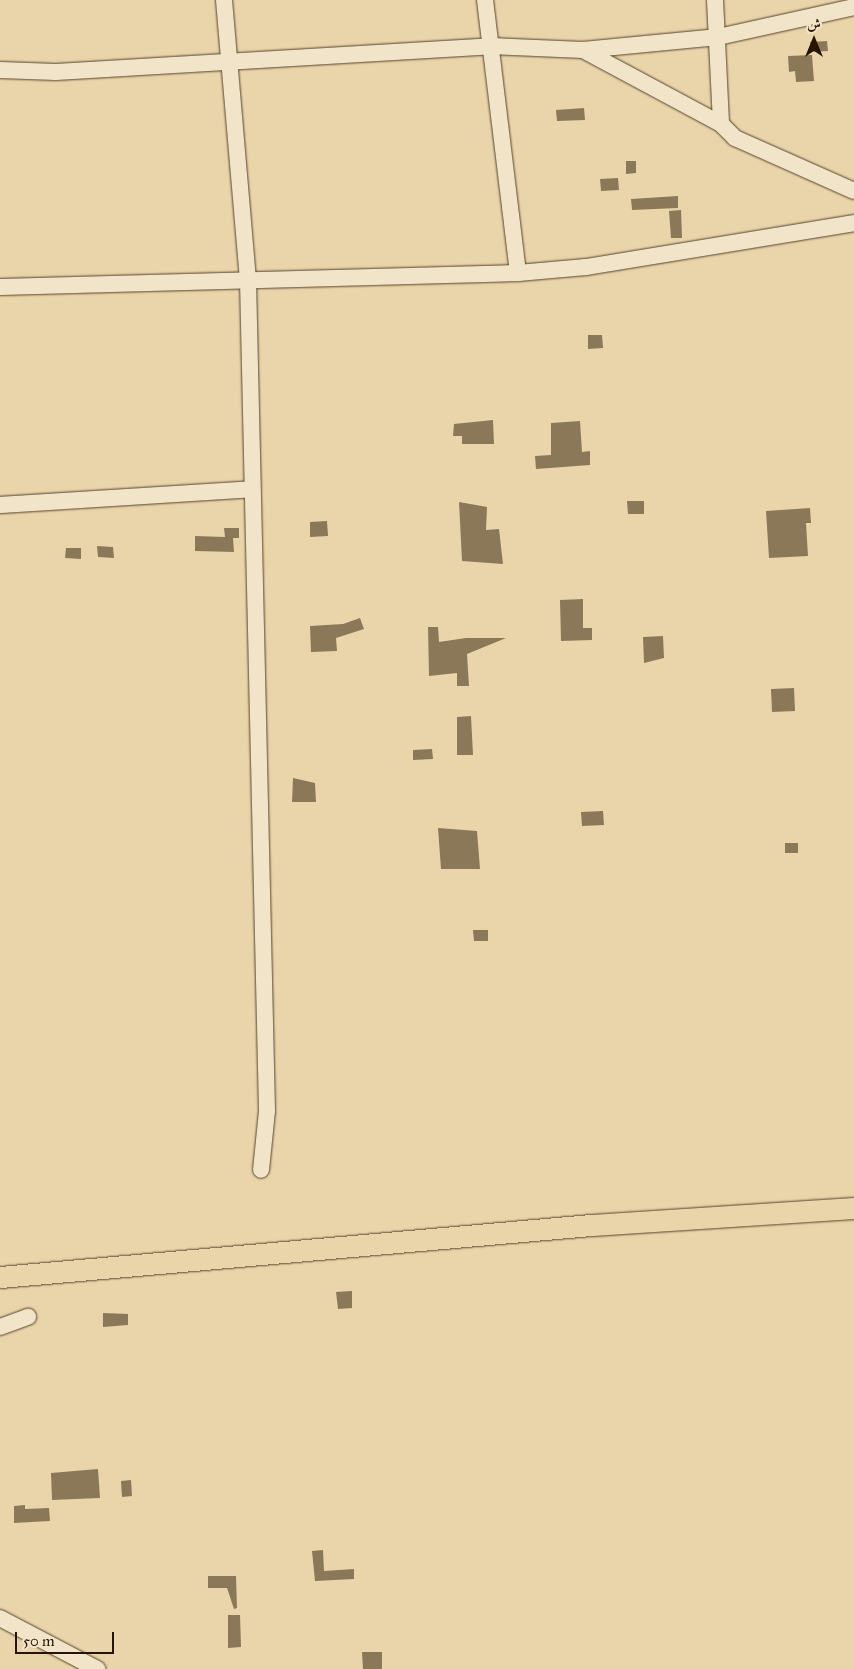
<!DOCTYPE html>
<meta charset="utf-8">
<style>
body{margin:0}
#map{position:relative;width:854px;height:1669px;overflow:hidden;background:#ead5ab;font-family:"IM FELL Great Primer",Amiri,serif}
div>[style]{position:absolute}
[style*='--x']{left:calc(var(--x)*1px);top:calc(var(--y)*1px);width:calc(var(--w)*1px);rotate:calc(var(--a)*1deg)}
.building>*{inset:0;background:#8b7859}
.roads{filter:drop-shadow(0 0 1px #56442b) drop-shadow(0 0 1px #56442b)}
.minor>*{height:16px;margin:-8px;padding:0 8px;transform-origin:8px;border-radius:8px;background:#f1e4c8}
.major>*{height:21px;margin:-10.5px;padding:0 10.5px;transform-origin:10.5px;border-radius:10.5px;background:#ead5ab}
span{translate:-50% -50%;white-space:nowrap;text-align:center;line-height:1.15;-webkit-text-stroke:4px #f1e4c8;paint-order:stroke}
.north{position:absolute;left:789px;top:15px;width:50px;height:50px;-webkit-text-stroke:4px #f1e4c8;paint-order:stroke;rotate:0deg;font-size:14px;font-weight:700;line-height:20px;text-align:center;color:#251400}
.north::after{content:'';display:block;margin:auto;width:18px;height:22px;background:#251400;clip-path:polygon(50% 0,100% 100%,50% 72%,0 100%)}
.scale{position:absolute;left:15px;top:1632px;width:99px;height:22px;box-sizing:border-box;border:2px solid #251400;border-top:0;padding-left:6px;font-size:15px;line-height:18px;white-space:nowrap;color:#251400;-webkit-text-stroke:4px #f1e4c8;paint-order:stroke}
</style>
<div id="map">
<div class="building">
<i style="clip-path:polygon(827px 41px,828px 51px,811px 52px,810px 42px)"></i>
<i style="clip-path:polygon(812px 55px,814px 81px,796px 82px,795px 71px,789px 72px,788px 56px)"></i>
<i style="clip-path:polygon(584px 108px,585px 120px,557px 121px,556px 110px)"></i>
<i style="clip-path:polygon(626px 161px,636px 161px,636px 173px,626px 174px)"></i>
<i style="clip-path:polygon(618px 178px,619px 190px,601px 191px,600px 179px)"></i>
<i style="clip-path:polygon(678px 196px,678px 208px,632px 210px,631px 199px)"></i>
<i style="clip-path:polygon(681px 210px,682px 238px,671px 238px,669px 211px)"></i>
<i style="clip-path:polygon(588px 335px,602px 335px,603px 348px,588px 349px)"></i>
<i style="clip-path:polygon(493px 420px,494px 444px,462px 444px,462px 436px,453px 436px,454px 424px)"></i>
<i style="clip-path:polygon(580px 421px,582px 452px,590px 451px,590px 465px,536px 469px,535px 456px,551px 455px,551px 423px)"></i>
<i style="clip-path:polygon(627px 501px,644px 501px,644px 514px,628px 514px)"></i>
<i style="clip-path:polygon(459px 502px,487px 507px,486px 530px,499px 529px,503px 564px,462px 561px)"></i>
<i style="clip-path:polygon(810px 508px,811px 523px,806px 523px,808px 556px,769px 558px,766px 511px)"></i>
<i style="clip-path:polygon(327px 521px,328px 536px,310px 537px,310px 522px)"></i>
<i style="clip-path:polygon(224px 528px,239px 528px,239px 538px,233px 538px,234px 552px,195px 551px,195px 536px,225px 537px)"></i>
<i style="clip-path:polygon(97px 546px,113px 547px,114px 558px,98px 557px)"></i>
<i style="clip-path:polygon(66px 548px,81px 548px,81px 559px,65px 558px)"></i>
<i style="clip-path:polygon(583px 599px,583px 628px,592px 628px,592px 640px,561px 641px,560px 600px)"></i>
<i style="clip-path:polygon(360px 618px,364px 629px,336px 638px,337px 651px,311px 652px,310px 626px,343px 624px)"></i>
<i style="clip-path:polygon(428px 627px,438px 627px,439px 642px,466px 638px,506px 638px,467px 654px,469px 686px,457px 686px,457px 673px,429px 676px)"></i>
<i style="clip-path:polygon(663px 636px,664px 658px,644px 663px,643px 637px)"></i>
<i style="clip-path:polygon(794px 688px,795px 711px,772px 712px,771px 689px)"></i>
<i style="clip-path:polygon(471px 716px,473px 755px,457px 755px,457px 717px)"></i>
<i style="clip-path:polygon(432px 749px,433px 759px,413px 760px,413px 750px)"></i>
<i style="clip-path:polygon(293px 778px,315px 783px,316px 802px,292px 802px)"></i>
<i style="clip-path:polygon(603px 811px,604px 825px,582px 826px,581px 812px)"></i>
<i style="clip-path:polygon(438px 828px,477px 831px,480px 869px,441px 869px)"></i>
<i style="clip-path:polygon(785px 843px,798px 843px,798px 853px,785px 853px)"></i>
<i style="clip-path:polygon(473px 930px,488px 930px,488px 941px,474px 941px)"></i>
<i style="clip-path:polygon(352px 1291px,352px 1308px,338px 1309px,336px 1292px)"></i>
<i style="clip-path:polygon(103px 1313px,128px 1314px,128px 1325px,103px 1327px)"></i>
<i style="clip-path:polygon(98px 1469px,100px 1498px,52px 1500px,51px 1473px)"></i>
<i style="clip-path:polygon(131px 1480px,132px 1496px,122px 1497px,121px 1481px)"></i>
<i style="clip-path:polygon(25px 1505px,25px 1509px,49px 1508px,50px 1521px,14px 1523px,14px 1506px)"></i>
<i style="clip-path:polygon(323px 1550px,324px 1571px,354px 1569px,354px 1579px,315px 1581px,312px 1551px)"></i>
<i style="clip-path:polygon(208px 1576px,236px 1576px,237px 1608px,234px 1609px,227px 1588px,208px 1588px)"></i>
<i style="clip-path:polygon(228px 1615px,240px 1615px,241px 1647px,228px 1648px)"></i>
<i style="clip-path:polygon(362px 1652px,382px 1652px,382px 1669px,363px 1669px)"></i>
</div>
<div class="roads">
<div class="minor">
<i style="--x:224;--y:0;--w:281;--a:85.1"></i>
<i style="--x:248;--y:280;--w:831;--a:88.69"></i>
<i style="--x:267;--y:1111;--w:59;--a:95.8"></i>
<i style="--x:485;--y:0;--w:275;--a:83.1"></i>
<i style="--x:715;--y:0;--w:124;--a:87.2"></i>
<i style="--x:721;--y:124;--w:20;--a:45"></i>
<i style="--x:735;--y:138;--w:130;--a:24"></i>
<i style="--x:583;--y:50;--w:157;--a:28.2"></i>
<i style="--x:0;--y:70;--w:56;--a:2"></i>
<i style="--x:56;--y:72;--w:436;--a:-3.4"></i>
<i style="--x:491;--y:46;--w:92;--a:2.5"></i>
<i style="--x:583;--y:50;--w:136;--a:-5.5"></i>
<i style="--x:718;--y:37;--w:139;--a:-12.4"></i>
<i style="--x:0;--y:287;--w:518;--a:-1.55"></i>
<i style="--x:518;--y:273;--w:68;--a:-5"></i>
<i style="--x:586;--y:267;--w:272;--a:-9.3"></i>
<i style="--x:0;--y:505;--w:252;--a:-3.6"></i>
<i style="--x:0;--y:1327;--w:30;--a:-20"></i>
<i style="--x:0;--y:1618;--w:110;--a:27.7"></i>
</div>
<div class="major">
<i style="--x:0;--y:1277;--w:593;--a:-5.03"></i>
<i style="--x:591;--y:1225;--w:264;--a:-3.7"></i>
</div>
</div>
<div class="north">ش</div>
<div class="scale">50 m</div>
</div>
